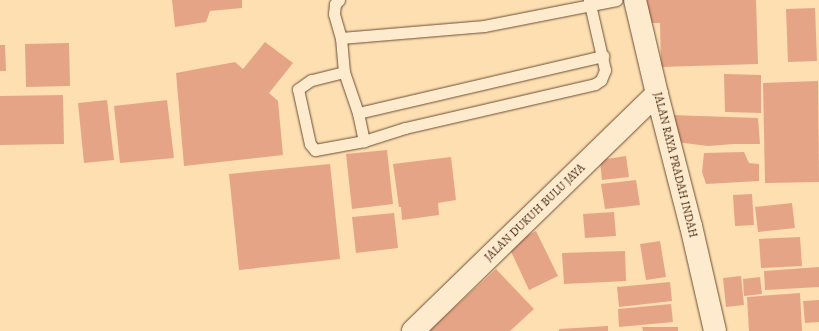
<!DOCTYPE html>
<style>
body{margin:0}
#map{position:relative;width:819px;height:331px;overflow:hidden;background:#fddfb2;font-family:Alegreya,serif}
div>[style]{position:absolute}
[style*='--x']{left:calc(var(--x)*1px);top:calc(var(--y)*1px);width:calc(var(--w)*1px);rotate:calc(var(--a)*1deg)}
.building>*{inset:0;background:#e6a486}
.roads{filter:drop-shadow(0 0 1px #6c4e35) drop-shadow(0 0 1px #6c4e35)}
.lane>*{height:11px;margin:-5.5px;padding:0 5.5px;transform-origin:5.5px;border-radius:5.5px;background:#feeacd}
.street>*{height:22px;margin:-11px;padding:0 11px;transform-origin:11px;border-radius:11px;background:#feeacd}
span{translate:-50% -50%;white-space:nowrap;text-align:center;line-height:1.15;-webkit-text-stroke:3px #feeacd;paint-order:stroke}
.street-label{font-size:12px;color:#3b1e0b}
</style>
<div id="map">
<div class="building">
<i style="clip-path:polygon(172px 0,242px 0,242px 8px,210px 11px,206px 22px,175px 27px)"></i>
<i style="clip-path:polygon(644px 0,756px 0,758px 64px,661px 67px,660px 23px,644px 23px)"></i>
<i style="clip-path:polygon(815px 8px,817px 61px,788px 62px,786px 9px)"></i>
<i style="clip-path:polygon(265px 42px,293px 63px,269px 93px,278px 101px,283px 155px,184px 166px,176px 73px,235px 62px,243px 69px)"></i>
<i style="clip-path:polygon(69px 43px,70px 86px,26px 87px,25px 44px)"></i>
<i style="clip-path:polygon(0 45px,5px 45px,6px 71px,0 71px)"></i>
<i style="clip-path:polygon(724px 74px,761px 75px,761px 113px,725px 112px)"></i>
<i style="clip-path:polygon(818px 81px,819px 182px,765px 183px,763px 83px)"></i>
<i style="clip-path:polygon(63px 95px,64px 144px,0 145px,0 96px)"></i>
<i style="clip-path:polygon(107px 100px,114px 160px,84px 163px,78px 103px)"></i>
<i style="clip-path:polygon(167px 100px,174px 158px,120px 163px,114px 106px)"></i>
<i style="clip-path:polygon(671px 115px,758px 118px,760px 144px,734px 144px,708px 146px,676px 142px)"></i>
<i style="clip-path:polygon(387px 150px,393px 204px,352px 209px,346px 154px)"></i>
<i style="clip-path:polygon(744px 152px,749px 163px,759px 164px,759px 181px,706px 184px,702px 172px,704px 153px)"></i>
<i style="clip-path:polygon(626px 156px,629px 177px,602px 180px,600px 160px)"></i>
<i style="clip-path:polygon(451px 157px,456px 200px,438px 203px,439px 215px,402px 220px,401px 207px,399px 207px,393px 164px)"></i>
<i style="clip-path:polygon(330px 164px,340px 259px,239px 270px,229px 174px)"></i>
<i style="clip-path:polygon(636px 180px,640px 205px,605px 209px,601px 184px)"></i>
<i style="clip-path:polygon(752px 194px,754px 225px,735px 226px,733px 195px)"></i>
<i style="clip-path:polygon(792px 203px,795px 228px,758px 232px,755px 207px)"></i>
<i style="clip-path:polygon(614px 212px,616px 236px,585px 238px,583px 214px)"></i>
<i style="clip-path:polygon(394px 213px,398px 248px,356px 253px,352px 217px)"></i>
<i style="clip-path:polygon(536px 231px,558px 276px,529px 290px,508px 245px)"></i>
<i style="clip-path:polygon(800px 237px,802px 266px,761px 268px,759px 239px)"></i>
<i style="clip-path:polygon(660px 241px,666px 277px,646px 280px,640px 244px)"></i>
<i style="clip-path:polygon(625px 251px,626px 281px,564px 284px,562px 253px)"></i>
<i style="clip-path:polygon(819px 267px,819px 287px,765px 290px,764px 271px)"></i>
<i style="clip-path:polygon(496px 269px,534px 309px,510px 331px,429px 331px)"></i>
<i style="clip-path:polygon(741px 276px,744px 305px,726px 307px,723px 278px)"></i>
<i style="clip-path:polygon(760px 277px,762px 294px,744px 296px,743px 279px)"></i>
<i style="clip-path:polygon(670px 282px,672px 301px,619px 307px,617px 287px)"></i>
<i style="clip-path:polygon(800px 293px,802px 331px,749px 331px,747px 297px)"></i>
<i style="clip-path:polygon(819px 300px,819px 322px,805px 323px,803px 301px)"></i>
<i style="clip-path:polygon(671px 304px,673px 322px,619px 327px,618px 309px)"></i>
<i style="clip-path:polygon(608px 326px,608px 331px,559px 331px,559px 329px)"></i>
<i style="clip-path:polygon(642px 327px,678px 327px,678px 331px,643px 331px)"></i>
</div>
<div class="roads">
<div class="lane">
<i style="--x:339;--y:0;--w:6;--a:135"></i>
<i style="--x:335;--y:4;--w:10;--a:96"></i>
<i style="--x:334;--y:14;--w:25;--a:74"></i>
<i style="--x:341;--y:38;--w:144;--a:-4.8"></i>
<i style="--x:484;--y:26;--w:135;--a:-11.1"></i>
<i style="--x:341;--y:38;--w:34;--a:85"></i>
<i style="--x:344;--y:72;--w:43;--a:71.1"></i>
<i style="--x:358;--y:113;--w:29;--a:78"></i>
<i style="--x:364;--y:141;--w:43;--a:-17.6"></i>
<i style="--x:405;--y:128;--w:195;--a:-13"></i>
<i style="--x:595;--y:84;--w:7;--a:-34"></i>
<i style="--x:601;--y:80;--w:11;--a:-68"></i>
<i style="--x:605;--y:70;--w:72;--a:-102.9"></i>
<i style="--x:344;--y:72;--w:34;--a:166"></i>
<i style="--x:311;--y:80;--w:16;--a:145"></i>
<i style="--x:298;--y:89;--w:56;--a:77.7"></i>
<i style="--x:310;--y:144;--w:8;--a:50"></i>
<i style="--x:315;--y:150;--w:50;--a:-10.4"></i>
<i style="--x:358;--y:113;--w:252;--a:-13.1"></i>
</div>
<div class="street">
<i style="--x:635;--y:0;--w:97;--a:76.8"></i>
<i style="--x:657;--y:94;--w:136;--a:75.6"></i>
<i style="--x:691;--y:226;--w:108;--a:77.1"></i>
<i style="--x:413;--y:331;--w:340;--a:-44.2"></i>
</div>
</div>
<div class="street-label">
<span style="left:675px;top:165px;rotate:76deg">JALAN RAYA PRADAH INDAH</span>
<span style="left:535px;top:213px;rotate:-44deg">JALAN DUKUH BULU JAYA</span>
</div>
</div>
